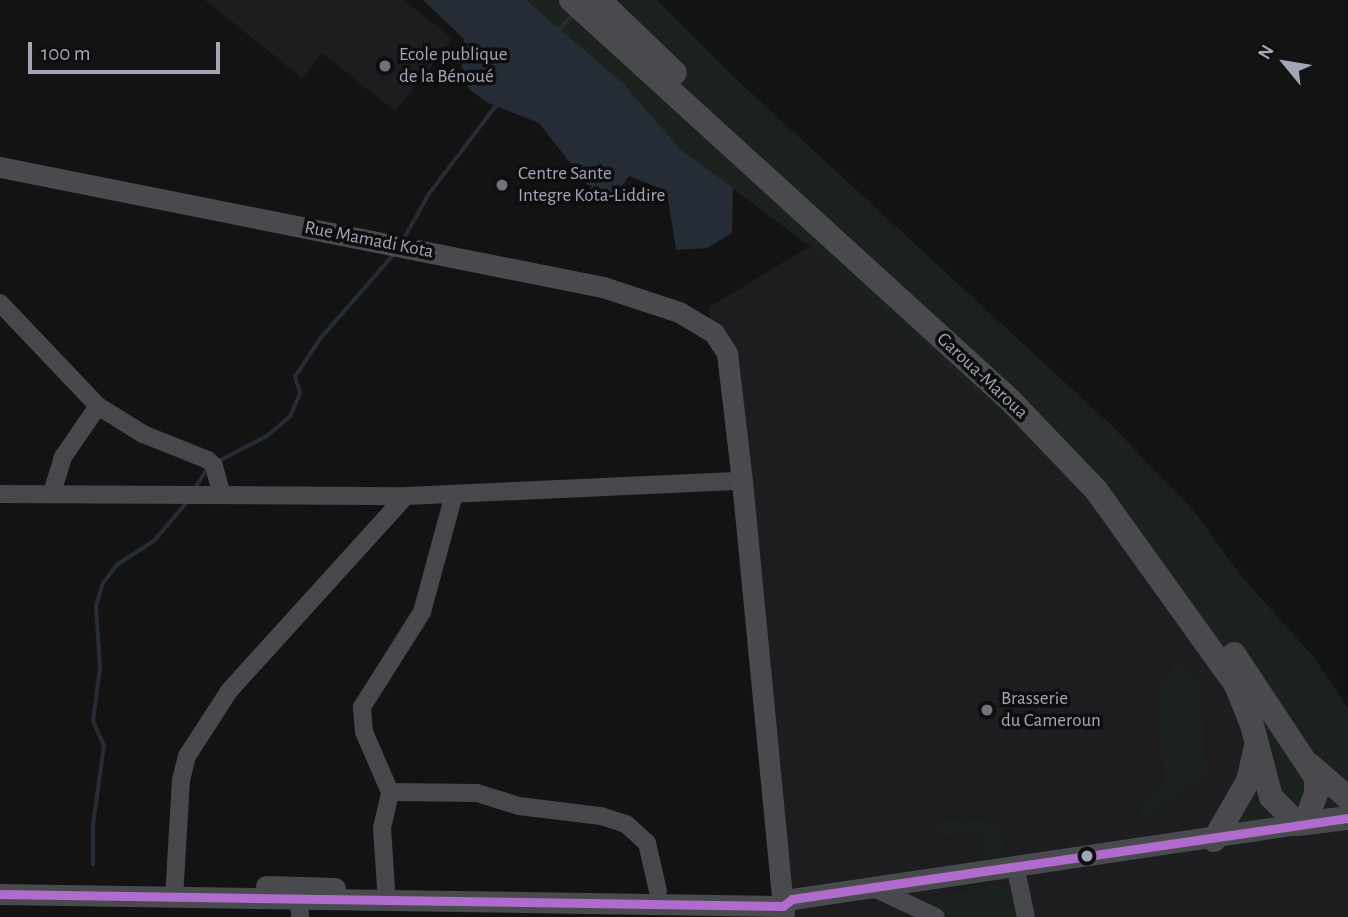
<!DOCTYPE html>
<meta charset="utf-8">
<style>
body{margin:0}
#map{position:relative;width:1348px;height:917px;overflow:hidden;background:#131313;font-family:"Alegreya Sans",sans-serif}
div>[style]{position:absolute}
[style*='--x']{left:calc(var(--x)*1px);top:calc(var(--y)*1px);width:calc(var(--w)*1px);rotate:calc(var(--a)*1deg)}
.built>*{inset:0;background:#1d1d1f}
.green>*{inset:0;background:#1b221d}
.water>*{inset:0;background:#262c35}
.stream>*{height:3.5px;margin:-1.75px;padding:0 1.75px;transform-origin:1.75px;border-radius:1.75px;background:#262c35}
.minor>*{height:18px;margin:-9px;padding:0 9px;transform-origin:9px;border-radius:9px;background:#47484c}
.major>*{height:21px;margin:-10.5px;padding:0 10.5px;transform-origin:10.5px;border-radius:10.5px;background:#494a4e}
.highway>*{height:24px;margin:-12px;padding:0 12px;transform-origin:12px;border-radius:12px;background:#4a4a4e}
.bus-1>*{height:9px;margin:-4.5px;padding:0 4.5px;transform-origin:4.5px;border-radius:4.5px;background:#b06ccc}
.dots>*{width:19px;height:19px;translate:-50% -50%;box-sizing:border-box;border:4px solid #0e0d0f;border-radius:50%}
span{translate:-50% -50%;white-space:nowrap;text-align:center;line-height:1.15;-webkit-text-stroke:7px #0e0d0f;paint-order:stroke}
.poi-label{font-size:19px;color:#a3a6b5}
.left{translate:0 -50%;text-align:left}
.street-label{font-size:19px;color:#a3a6b5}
.north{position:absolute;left:1250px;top:28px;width:70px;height:70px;-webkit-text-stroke:5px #0e0d0f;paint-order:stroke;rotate:300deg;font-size:19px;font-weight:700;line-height:28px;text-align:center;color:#a3a6b5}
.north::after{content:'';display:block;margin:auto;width:24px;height:32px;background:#a3a6b5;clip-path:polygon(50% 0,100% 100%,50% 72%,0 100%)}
.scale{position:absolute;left:28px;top:42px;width:192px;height:32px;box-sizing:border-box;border:4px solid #a3a6b5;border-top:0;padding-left:9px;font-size:21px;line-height:24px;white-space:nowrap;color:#a3a6b5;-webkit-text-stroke:5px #0e0d0f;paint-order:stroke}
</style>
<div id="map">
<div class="built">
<i style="clip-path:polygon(205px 0,404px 0,453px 39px,395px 111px,322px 53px,302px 78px)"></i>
<i style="clip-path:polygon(810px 246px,1000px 414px,1087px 501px,1189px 630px,1221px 679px,1240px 719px,1243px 762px,1348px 814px,1348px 917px,780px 917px,717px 351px,708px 308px)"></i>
</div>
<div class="green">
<i style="clip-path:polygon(526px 0,657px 0,736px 79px,1111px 425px,1193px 510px,1242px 577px,1313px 656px,1348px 708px,1348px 814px,1202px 839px,1235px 791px,1243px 762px,1240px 719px,1221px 679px,1189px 630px,1087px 501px,1000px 414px,810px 246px,680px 149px,624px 84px)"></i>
<i style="clip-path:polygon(1176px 662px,1199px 676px,1207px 774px,1144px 820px,1137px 804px,1163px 782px,1159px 686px)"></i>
<i style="clip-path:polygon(960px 818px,996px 823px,1007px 855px,984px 859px,982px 833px,939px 836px,938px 827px,929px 829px,930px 838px,922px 838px,924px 826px)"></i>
<i style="clip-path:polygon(995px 885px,1005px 888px,1017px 917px,956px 917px,920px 899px)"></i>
</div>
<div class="water">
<i style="clip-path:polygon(423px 0,526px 0,624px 84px,680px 149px,733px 188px,732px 233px,707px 248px,676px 250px,667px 191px,629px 176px,613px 198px,593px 192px,539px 123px,486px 102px,468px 88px,460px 60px,464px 39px)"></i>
</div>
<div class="stream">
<i style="--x:557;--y:32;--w:23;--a:-47"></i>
<i style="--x:403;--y:240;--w:53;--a:-60.5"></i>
<i style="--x:429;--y:194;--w:114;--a:-52.8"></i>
<i style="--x:217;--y:462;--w:56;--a:-27.5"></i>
<i style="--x:267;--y:436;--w:30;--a:-40"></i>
<i style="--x:290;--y:417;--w:26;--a:-67"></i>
<i style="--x:300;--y:393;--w:17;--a:-107"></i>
<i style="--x:295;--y:377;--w:45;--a:-56.7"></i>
<i style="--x:320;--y:339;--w:116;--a:-48.9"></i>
<i style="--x:195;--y:488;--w:24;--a:-57"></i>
<i style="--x:93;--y:865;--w:40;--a:-90"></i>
<i style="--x:93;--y:825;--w:80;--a:-82.1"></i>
<i style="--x:104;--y:746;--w:27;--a:-114"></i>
<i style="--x:93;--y:721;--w:53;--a:-82.5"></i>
<i style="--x:100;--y:668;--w:62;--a:-93.7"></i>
<i style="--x:96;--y:606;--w:24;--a:-73"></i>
<i style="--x:103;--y:583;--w:24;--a:-52"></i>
<i style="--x:118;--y:564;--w:43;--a:-32.6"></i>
<i style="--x:154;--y:541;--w:52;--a:-49.6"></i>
</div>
<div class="minor">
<i style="--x:0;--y:303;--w:142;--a:46.4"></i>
<i style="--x:98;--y:406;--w:53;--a:31.9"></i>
<i style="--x:143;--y:434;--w:70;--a:21.8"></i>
<i style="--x:208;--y:460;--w:8;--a:45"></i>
<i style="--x:214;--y:466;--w:27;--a:75"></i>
<i style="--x:52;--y:493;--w:38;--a:-73"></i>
<i style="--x:63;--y:457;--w:62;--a:-55.5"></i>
<i style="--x:0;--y:494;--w:406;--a:0.3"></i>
<i style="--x:406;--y:496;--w:336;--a:-2.6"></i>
<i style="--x:390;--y:792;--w:87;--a:0.7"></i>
<i style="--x:477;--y:793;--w:44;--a:17.2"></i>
<i style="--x:519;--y:806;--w:83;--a:7"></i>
<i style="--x:601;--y:816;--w:26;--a:18"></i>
<i style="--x:626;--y:824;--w:28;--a:42"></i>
<i style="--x:647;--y:843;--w:49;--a:77.1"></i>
<i style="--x:1015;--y:865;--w:53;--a:78.1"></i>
<i style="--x:298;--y:887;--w:30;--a:86"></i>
<i style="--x:386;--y:888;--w:60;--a:-93.8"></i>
<i style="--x:382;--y:828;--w:37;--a:-77"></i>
<i style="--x:390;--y:792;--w:65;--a:-113.4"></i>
<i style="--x:364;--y:732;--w:25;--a:-95"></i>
<i style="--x:362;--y:707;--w:112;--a:-57.7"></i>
<i style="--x:422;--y:612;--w:122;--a:-74.8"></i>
<i style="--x:874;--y:888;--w:68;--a:25.1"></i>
<i style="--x:174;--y:898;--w:118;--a:-86.6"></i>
<i style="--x:181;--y:780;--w:25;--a:-76"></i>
<i style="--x:187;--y:756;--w:77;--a:-57.1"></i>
<i style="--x:229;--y:691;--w:263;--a:-47.8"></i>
</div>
<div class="major">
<i style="--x:0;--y:167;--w:615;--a:11.26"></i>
<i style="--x:603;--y:287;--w:80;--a:18.2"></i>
<i style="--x:679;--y:312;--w:41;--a:31"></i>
<i style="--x:714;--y:333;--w:24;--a:57"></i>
<i style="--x:727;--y:353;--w:129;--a:83.3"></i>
<i style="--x:742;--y:481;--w:438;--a:84.5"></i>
<i style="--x:266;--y:886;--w:69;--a:1.7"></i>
<i style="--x:0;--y:894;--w:783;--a:0.88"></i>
<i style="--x:783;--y:906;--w:11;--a:-38"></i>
<i style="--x:792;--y:899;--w:512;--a:-8.43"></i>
</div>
<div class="highway">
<i style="--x:571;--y:0;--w:594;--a:42.34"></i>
<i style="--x:1010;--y:400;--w:124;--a:46.3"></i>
<i style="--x:1096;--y:490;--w:240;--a:54.3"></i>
<i style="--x:1236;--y:685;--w:43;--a:68.2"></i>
<i style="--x:1252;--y:725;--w:74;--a:75.2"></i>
<i style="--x:1271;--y:797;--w:38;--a:45"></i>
<i style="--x:1298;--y:824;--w:50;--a:-6.8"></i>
<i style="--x:599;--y:0;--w:105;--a:43.8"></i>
<i style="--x:1234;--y:654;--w:149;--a:56.5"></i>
<i style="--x:1316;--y:778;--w:16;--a:90"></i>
<i style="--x:1316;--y:794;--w:31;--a:111"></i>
<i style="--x:1310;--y:765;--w:50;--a:41"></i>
<i style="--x:1214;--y:840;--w:68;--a:-60"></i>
<i style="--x:1248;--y:781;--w:32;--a:-77"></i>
</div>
<div class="bus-1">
<i style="--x:0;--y:894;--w:783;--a:0.88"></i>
<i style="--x:783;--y:906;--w:11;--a:-38"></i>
<i style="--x:792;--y:899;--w:562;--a:-8.29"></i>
</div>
<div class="dots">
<i style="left:385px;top:66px;background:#71737c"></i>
<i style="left:502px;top:185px;background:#71737c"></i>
<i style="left:987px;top:710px;background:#71737c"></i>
<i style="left:1087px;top:856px;background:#a3a6b5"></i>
</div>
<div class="poi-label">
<span class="left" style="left:399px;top:66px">Ecole publique<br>de la Bénoué</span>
<span class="left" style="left:518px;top:185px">Centre Sante<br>Integre Kota-Liddire</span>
<span class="left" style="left:1001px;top:710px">Brasserie<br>du Cameroun</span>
</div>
<div class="street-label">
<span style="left:369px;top:240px;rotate:11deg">Rue Mamadi Kota</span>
<span style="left:982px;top:376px;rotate:43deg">Garoua-Maroua</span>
</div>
<div class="north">N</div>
<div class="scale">100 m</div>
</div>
